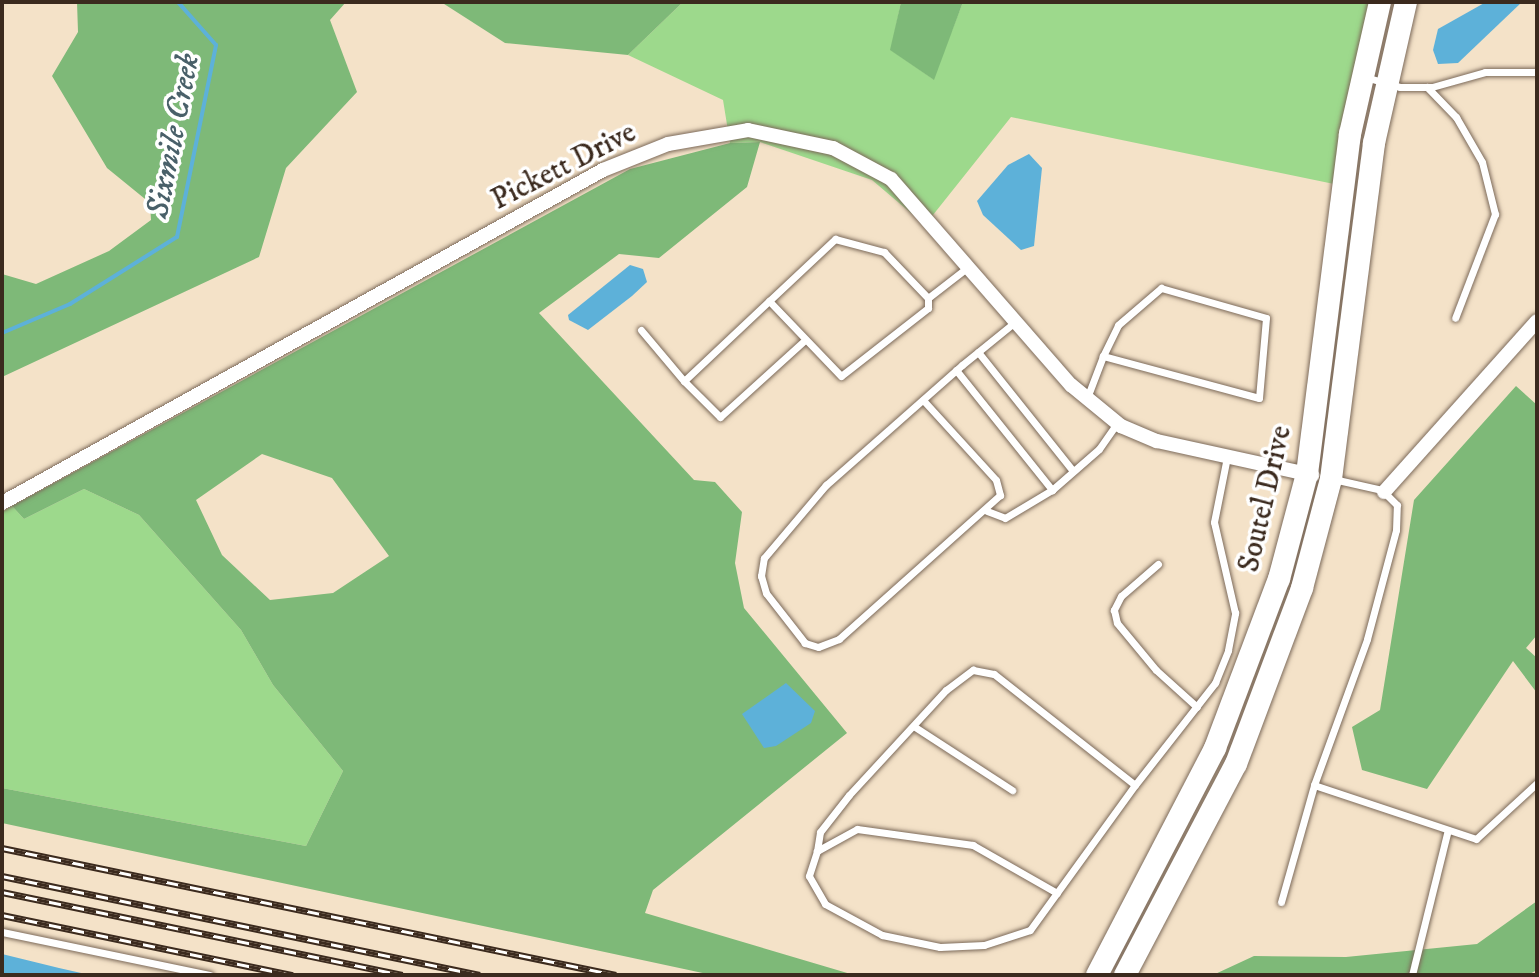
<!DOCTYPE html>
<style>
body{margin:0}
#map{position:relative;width:1539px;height:977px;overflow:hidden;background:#f4e2c8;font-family:"IM FELL DW Pica",serif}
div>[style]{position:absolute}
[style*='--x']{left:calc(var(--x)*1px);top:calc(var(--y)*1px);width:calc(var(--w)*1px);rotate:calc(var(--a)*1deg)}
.green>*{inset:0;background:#9dd98c}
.forest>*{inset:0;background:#7eb978}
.water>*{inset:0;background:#5db1d9}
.stream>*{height:4px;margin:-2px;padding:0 2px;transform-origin:2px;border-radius:2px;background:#5db1d9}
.roads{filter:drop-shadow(0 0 2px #7c6a5a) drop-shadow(0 0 2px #7c6a5a)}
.service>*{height:7px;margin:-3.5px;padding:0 3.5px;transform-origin:3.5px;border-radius:3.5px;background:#fff}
.minor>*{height:14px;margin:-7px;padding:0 7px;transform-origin:7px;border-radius:7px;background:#fff}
.primary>*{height:22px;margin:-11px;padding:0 11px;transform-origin:11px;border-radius:11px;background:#fff}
.rail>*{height:7px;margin-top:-3.5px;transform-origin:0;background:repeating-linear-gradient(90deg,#fff 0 12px,#3b2a1e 0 24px);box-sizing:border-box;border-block:2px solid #3b2a1e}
span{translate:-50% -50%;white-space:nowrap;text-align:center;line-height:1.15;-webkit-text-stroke:7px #fff;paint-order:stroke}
.street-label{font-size:30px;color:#3b2a1e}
.water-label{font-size:32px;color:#496069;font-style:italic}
.frame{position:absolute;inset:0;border:4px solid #3b2a1e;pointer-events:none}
</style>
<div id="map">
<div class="green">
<i style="clip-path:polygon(683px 2px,901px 2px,891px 50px,933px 79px,963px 2px,1371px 2px,1334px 184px,1011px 117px,925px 225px,872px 180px,760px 142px,730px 143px,723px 100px,628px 55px)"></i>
<i style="clip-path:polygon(84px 489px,139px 515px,241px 630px,273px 685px,343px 771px,306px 846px,2px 788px,2px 512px,12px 506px,24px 519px)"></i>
</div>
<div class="forest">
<i style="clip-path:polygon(77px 2px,346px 2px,330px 20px,357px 92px,286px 168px,259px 257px,2px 377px,2px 274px,36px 284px,109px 251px,151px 220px,150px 203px,107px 168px,52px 76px,78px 32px)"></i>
<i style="clip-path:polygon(441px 2px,683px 2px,628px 55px,505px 43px)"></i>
<i style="clip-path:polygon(901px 2px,963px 2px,934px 80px,890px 50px)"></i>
<i style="clip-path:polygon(evenodd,760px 142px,747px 187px,659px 258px,619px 254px,539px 313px,694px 480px,715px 482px,742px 512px,735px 563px,744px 608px,847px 733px,653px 890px,645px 913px,854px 975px,712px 975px,2px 823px,2px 788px,306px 846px,343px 771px,273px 685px,241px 630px,139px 515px,84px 489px,24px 519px,12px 506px,630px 169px,730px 143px,760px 142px,262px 454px,332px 478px,389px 556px,333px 593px,270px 600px,222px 555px,196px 500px,262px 454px)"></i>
<i style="clip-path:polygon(1516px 386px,1537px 405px,1537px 635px,1526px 648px,1537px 658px,1537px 693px,1513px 661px,1427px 789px,1362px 770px,1352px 727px,1380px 710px,1414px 500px)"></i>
<i style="clip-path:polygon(1537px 901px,1537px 970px,1528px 975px,1213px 975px,1254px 956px,1346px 957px,1477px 944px)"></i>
</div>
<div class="water">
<i style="clip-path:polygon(1486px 2px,1522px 2px,1458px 63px,1438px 64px,1433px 50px,1438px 29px)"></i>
<i style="clip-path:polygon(1029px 154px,1042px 168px,1034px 246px,1021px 250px,983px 215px,977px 201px,1008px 165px)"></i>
<i style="clip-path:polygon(630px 265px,643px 269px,647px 282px,632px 296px,588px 330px,569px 320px,568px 315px)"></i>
<i style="clip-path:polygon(786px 683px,815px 711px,811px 723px,776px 746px,764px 748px,742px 714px)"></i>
<i style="clip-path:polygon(2px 954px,59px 968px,90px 975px,2px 975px)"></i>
</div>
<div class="stream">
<i style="--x:2;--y:333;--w:74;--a:-23.1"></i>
<i style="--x:70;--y:304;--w:126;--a:-32.1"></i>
<i style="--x:177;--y:237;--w:196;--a:-78.5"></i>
<i style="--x:216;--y:45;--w:57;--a:-131.5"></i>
</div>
<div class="roads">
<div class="service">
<i style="--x:1365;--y:77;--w:36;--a:16"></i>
<i style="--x:1400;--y:87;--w:32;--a:0"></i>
<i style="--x:1432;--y:87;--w:55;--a:-15.8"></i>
<i style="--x:1485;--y:72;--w:52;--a:0"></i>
<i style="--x:1427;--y:87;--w:42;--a:46"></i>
<i style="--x:1456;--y:117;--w:52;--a:60"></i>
<i style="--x:1482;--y:162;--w:54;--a:76"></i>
<i style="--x:1495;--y:214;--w:111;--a:111"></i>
<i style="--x:928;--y:298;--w:10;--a:90"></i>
<i style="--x:928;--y:308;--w:110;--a:142"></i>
<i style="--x:841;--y:376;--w:104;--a:-133.8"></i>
<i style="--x:769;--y:301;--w:91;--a:-43.2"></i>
<i style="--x:835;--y:239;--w:51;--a:14.9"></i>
<i style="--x:884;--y:252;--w:64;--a:46.3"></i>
<i style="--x:928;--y:298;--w:51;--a:-37.8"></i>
<i style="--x:641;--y:330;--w:67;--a:49.9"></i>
<i style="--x:684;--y:381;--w:117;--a:-43.3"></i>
<i style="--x:978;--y:352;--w:152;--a:51.4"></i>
<i style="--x:956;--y:370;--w:154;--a:51.3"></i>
<i style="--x:1052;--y:490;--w:62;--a:-41.1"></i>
<i style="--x:1099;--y:449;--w:32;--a:-55"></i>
<i style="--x:684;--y:381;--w:51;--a:45"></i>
<i style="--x:720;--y:417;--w:115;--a:-42.2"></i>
<i style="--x:1087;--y:398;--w:45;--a:-69.1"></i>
<i style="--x:1103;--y:356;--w:34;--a:-64"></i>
<i style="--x:1118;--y:325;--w:57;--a:-40.7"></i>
<i style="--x:1161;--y:288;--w:109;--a:15.9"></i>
<i style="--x:1266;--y:318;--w:80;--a:95"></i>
<i style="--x:1259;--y:398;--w:162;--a:-164.9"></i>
<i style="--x:923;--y:400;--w:108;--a:47.6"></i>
<i style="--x:996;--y:480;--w:16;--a:75"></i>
<i style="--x:1000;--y:495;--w:216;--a:138.2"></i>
<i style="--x:839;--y:639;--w:22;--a:159"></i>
<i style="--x:818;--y:647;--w:14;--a:-163"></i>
<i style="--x:805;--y:643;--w:63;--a:-128"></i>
<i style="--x:766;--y:593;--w:18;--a:-106"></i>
<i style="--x:761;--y:576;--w:18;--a:-81"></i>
<i style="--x:764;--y:558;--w:96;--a:-49.7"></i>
<i style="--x:826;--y:485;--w:181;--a:-41.4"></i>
<i style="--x:962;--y:365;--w:68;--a:-39.1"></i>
<i style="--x:987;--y:511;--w:19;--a:21"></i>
<i style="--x:1005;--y:518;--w:55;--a:-30.8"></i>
<i style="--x:1158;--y:564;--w:49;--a:139.1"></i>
<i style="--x:1121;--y:596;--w:16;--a:117"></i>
<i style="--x:1114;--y:610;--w:13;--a:77"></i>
<i style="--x:1117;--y:623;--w:61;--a:50.3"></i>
<i style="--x:1156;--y:670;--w:55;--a:42.1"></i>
<i style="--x:915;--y:727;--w:116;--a:33"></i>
<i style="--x:1314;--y:785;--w:171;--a:18.4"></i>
<i style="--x:1476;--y:839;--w:83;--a:-42.6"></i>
<i style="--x:817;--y:851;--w:19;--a:-81"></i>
<i style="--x:820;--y:832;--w:47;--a:-51.9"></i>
<i style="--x:849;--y:795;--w:143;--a:-47.3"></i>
<i style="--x:946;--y:690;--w:34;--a:-37"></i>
<i style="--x:973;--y:670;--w:21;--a:11"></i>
<i style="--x:994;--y:674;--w:179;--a:38.2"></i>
<i style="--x:1135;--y:785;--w:130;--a:-51.9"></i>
<i style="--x:1215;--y:683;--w:35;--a:-68"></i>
<i style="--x:1228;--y:650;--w:38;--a:-79"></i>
<i style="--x:1235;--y:613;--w:93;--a:-103"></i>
<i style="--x:1214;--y:522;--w:66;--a:-78.7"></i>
<i style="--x:1057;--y:893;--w:97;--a:-150.3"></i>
<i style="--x:973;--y:845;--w:117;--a:-172.1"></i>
<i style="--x:857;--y:829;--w:46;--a:151.2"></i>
<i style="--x:817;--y:851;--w:26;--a:108"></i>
<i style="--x:809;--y:876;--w:32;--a:60"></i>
<i style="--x:825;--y:904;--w:65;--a:28.5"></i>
<i style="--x:882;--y:935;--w:59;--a:11.7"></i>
<i style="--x:940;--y:947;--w:44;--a:-2.6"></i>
<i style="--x:984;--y:945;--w:48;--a:-18.1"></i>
<i style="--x:1030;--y:930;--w:179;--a:-54.1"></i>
<i style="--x:1281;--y:902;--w:122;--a:-74.2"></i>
<i style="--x:1314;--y:785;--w:155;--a:-70"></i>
<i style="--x:1367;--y:639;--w:113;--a:-75.1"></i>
<i style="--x:1396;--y:530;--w:25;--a:-88"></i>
<i style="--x:1397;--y:505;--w:21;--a:-135"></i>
<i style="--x:1382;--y:490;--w:50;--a:-167.3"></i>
<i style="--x:2;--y:932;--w:212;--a:11.7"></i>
<i style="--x:1412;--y:975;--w:149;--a:-76.1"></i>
</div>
<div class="minor">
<i style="--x:1384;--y:492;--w:229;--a:-48.2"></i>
<i style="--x:2;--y:503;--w:687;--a:-28.99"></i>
<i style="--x:603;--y:170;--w:70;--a:-21.8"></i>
<i style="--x:668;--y:144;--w:81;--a:-9.9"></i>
<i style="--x:748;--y:130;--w:87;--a:12"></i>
<i style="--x:833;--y:148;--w:66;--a:28.1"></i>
<i style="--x:891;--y:179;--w:274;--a:48.9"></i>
<i style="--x:1071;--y:385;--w:65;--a:39.4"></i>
<i style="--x:1121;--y:426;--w:39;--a:23"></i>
<i style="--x:1157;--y:441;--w:159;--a:12.4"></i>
</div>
<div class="primary">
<i style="--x:1097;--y:975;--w:256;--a:-62.5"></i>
<i style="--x:1215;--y:748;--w:181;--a:-69.3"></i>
<i style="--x:1279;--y:579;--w:109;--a:-75.1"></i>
<i style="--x:1307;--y:474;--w:343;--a:-82.8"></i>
<i style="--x:1350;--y:134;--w:135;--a:-77.2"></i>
<i style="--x:1125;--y:975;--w:238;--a:-62.3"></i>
<i style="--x:1236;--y:764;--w:188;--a:-69.4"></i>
<i style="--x:1302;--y:588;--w:113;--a:-75.1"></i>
<i style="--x:1331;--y:479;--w:339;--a:-82.7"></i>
<i style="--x:1374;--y:143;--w:145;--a:-77.2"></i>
</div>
</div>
<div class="rail">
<i style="--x:2;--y:848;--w:627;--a:11.69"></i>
<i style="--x:2;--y:876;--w:488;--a:11.7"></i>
<i style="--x:2;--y:892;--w:409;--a:11.7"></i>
<i style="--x:2;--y:915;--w:297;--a:11.7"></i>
</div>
<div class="street-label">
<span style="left:564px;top:167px;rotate:-27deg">Pickett Drive</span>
<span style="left:1266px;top:499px;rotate:-77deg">Soutel Drive</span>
</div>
<div class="water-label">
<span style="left:174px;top:136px;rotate:-79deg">Sixmile Creek</span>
</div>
<div class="frame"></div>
</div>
